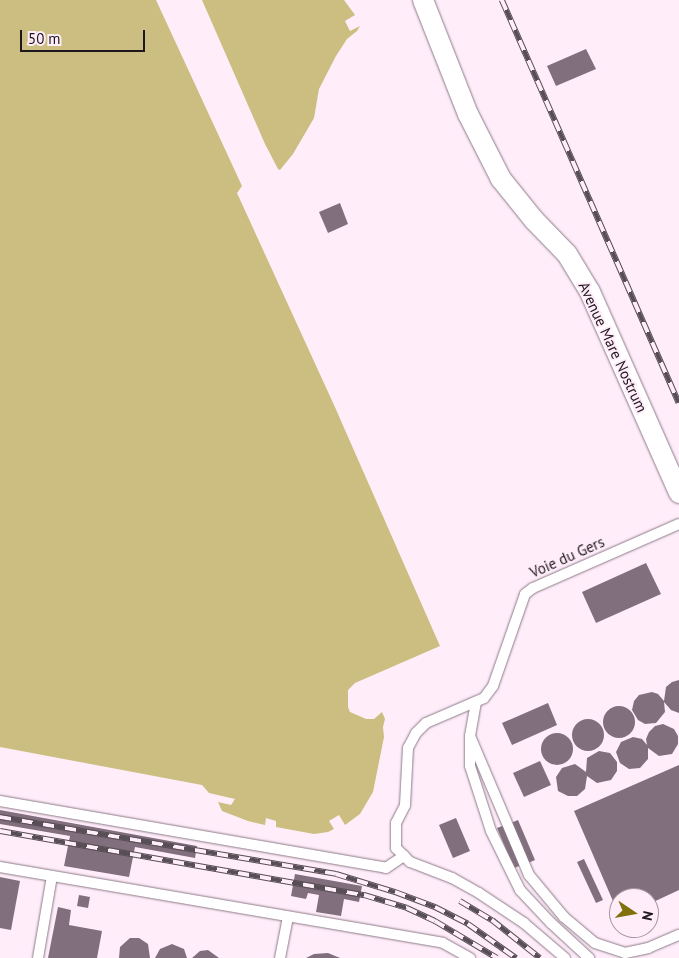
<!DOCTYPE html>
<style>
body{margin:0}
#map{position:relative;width:679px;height:958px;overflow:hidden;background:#ffedfa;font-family:"PT Sans",sans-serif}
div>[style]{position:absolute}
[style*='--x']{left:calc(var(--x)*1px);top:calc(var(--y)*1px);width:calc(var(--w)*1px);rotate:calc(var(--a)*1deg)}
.water>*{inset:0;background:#cbbe80}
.building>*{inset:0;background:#826f7d}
.round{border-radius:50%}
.roads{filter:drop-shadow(0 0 1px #8d7a88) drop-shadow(0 0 1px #8d7a88)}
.service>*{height:10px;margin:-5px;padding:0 5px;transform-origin:5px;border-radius:5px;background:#fff}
.minor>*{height:20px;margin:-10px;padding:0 10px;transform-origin:10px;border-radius:10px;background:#fff}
.rail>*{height:5.5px;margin-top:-2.75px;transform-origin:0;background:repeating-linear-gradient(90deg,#ffedfa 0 11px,#584e55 0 22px);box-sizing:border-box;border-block:1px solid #584e55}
span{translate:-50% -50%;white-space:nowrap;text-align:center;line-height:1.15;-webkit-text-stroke:4px #ffedfa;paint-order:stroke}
.street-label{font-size:15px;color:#1e171c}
.north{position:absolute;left:609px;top:888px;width:50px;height:50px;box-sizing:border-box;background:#ffedfa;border:1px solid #a597a1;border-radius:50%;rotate:102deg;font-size:14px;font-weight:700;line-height:20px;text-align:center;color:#1e171c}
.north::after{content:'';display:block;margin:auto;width:18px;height:22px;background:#81700e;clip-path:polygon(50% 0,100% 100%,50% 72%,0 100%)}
.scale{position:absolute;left:20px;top:30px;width:125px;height:22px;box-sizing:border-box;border:2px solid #1e171c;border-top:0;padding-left:6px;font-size:15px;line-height:18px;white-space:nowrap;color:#1e171c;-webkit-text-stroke:4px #ffedfa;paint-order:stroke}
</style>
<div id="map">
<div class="water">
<i style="clip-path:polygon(0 0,156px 0,242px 186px,237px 193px,334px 405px,440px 646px,355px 683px,348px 690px,348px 707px,350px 712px,366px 719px,374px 719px,382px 712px,385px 719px,383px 727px,384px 737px,373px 792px,360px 814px,345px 825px,339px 815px,329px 821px,334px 829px,328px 832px,314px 834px,276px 827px,276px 821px,266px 818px,265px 825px,248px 821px,222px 811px,218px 802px,231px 805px,235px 799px,209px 793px,202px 785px,0 747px)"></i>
<i style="clip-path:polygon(202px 0,344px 0,355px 15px,345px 21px,350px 31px,360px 26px,357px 31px,347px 39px,336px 56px,319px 89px,314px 118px,293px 154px,280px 170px,278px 169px,265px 144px)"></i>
</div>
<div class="building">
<i style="clip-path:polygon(586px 49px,596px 69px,556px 86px,547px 66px)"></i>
<i style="clip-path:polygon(340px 203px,348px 224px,328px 233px,319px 212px)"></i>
<i style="clip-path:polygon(646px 563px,661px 594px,596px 623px,582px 592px)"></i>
<i style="clip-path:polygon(679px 680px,679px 713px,671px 710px,664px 702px,665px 712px,656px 723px,645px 724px,638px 720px,632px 710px,634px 701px,639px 695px,652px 692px,658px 694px,664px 701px,666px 687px,672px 682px)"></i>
<i style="clip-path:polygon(548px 703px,557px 725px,512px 745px,502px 723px)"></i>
<i class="round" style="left:603px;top:706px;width:32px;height:32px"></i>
<i class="round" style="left:572px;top:719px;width:32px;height:32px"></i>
<i style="clip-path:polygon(663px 724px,674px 729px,678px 736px,678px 744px,672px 754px,659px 756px,648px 748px,648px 759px,640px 768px,629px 769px,620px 763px,616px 752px,621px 742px,633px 737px,642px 739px,647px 745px,646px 739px,649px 732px,655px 726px)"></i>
<i class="round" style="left:541px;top:733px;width:32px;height:32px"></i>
<i style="clip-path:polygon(599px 751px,610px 753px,617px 762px,617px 771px,611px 780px,597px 783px,587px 776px,585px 789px,577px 796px,568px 796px,558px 791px,556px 777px,562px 768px,575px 764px,586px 772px,587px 758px)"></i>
<i style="clip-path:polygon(540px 761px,551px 785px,524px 797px,513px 773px)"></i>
<i style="clip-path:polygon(679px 765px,679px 890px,649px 904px,649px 898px,619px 898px,619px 915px,574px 811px)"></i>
<i style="clip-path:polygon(0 810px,197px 846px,195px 858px,135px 847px,129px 877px,64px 866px,70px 836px,0 824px)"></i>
<i style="clip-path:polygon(456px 818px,470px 851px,453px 858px,439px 825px)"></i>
<i style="clip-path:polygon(518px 820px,535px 860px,528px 863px,511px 823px)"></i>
<i style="clip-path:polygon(505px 825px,522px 865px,514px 868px,497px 828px)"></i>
<i style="clip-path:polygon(584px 859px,603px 900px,596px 903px,577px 862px)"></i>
<i style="clip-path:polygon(295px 874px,362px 886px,359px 902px,344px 899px,341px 916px,316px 912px,319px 895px,308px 893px,306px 899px,291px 896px)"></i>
<i style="clip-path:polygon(0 877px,20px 881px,11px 930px,0 928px)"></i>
<i style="clip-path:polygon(79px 895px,90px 897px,88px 908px,77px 906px)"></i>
<i style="clip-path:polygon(58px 907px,71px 910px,69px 925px,102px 931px,97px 958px,48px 958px)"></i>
<i style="clip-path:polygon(130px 938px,139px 938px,148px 944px,150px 958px,119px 958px,120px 947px)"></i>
<i style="clip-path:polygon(172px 944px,184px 949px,187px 958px,155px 958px,160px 949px)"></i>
<i style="clip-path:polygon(208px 950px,219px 958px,192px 958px,200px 951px)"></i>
<i style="clip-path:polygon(328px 953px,340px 958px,306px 958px,314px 954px)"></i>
</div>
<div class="roads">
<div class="service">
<i style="--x:476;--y:702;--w:35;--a:100"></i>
<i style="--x:470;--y:736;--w:30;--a:90"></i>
<i style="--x:470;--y:766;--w:68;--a:72.1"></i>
<i style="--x:491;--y:831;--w:66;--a:63.8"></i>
<i style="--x:520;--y:890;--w:45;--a:46.8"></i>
<i style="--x:551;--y:923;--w:52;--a:42.6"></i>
<i style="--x:470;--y:736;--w:151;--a:67"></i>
<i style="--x:529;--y:875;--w:55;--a:50.2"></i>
<i style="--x:564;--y:917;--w:40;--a:40"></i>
<i style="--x:595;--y:943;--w:32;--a:18"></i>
<i style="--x:625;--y:953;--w:24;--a:-12"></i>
<i style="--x:648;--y:948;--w:34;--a:-23"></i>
<i style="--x:0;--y:801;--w:392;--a:9.8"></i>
<i style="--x:386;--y:868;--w:22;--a:-34"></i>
<i style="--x:0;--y:867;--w:449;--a:9.7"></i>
<i style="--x:443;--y:943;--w:31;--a:29"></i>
<i style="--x:38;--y:958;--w:83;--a:-80.3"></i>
<i style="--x:280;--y:958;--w:42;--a:-79"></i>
<i style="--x:565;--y:958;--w:54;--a:-139.5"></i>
<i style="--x:524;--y:923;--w:54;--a:-146.3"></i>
<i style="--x:479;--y:893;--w:31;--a:-151"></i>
<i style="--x:452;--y:878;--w:45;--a:-159.1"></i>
<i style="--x:410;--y:862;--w:20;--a:-135"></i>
<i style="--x:396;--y:848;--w:25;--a:-90"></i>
<i style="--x:396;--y:823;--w:20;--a:-63"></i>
<i style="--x:405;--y:805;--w:57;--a:-87"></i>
<i style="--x:408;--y:748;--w:17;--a:-62"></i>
<i style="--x:416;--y:733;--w:14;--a:-45"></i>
<i style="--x:426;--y:723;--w:63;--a:-23.3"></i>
<i style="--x:484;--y:698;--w:15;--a:-53"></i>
<i style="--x:493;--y:686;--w:97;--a:-70.8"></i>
<i style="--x:525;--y:594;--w:10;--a:-37"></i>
<i style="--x:533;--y:588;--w:159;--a:-23.7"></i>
</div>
<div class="minor">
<i style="--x:423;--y:0;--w:123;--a:68.5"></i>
<i style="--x:468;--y:114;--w:73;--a:63.1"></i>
<i style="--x:501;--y:179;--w:53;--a:51.2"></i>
<i style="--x:534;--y:220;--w:47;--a:45.9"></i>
<i style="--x:567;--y:254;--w:44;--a:58.8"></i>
<i style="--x:590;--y:292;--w:220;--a:66.1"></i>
</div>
</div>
<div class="rail">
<i style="--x:502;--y:0;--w:440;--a:66.3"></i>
<i style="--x:0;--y:817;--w:341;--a:9.6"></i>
<i style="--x:336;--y:874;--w:62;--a:17"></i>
<i style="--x:395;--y:892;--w:43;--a:20.6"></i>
<i style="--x:435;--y:907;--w:37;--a:27"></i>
<i style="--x:468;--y:924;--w:59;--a:35.3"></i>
<i style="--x:0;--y:831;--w:370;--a:10"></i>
<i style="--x:364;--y:895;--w:45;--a:16.8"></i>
<i style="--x:407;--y:908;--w:31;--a:25"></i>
<i style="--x:435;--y:921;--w:72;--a:30.8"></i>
<i style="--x:460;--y:901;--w:37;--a:31"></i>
<i style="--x:492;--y:920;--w:61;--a:38.4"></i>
</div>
<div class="street-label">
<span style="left:613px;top:347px;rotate:65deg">Avenue Mare Nostrum</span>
<span style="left:567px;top:557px;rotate:-24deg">Voie du Gers</span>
</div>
<div class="north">N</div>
<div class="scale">50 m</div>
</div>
